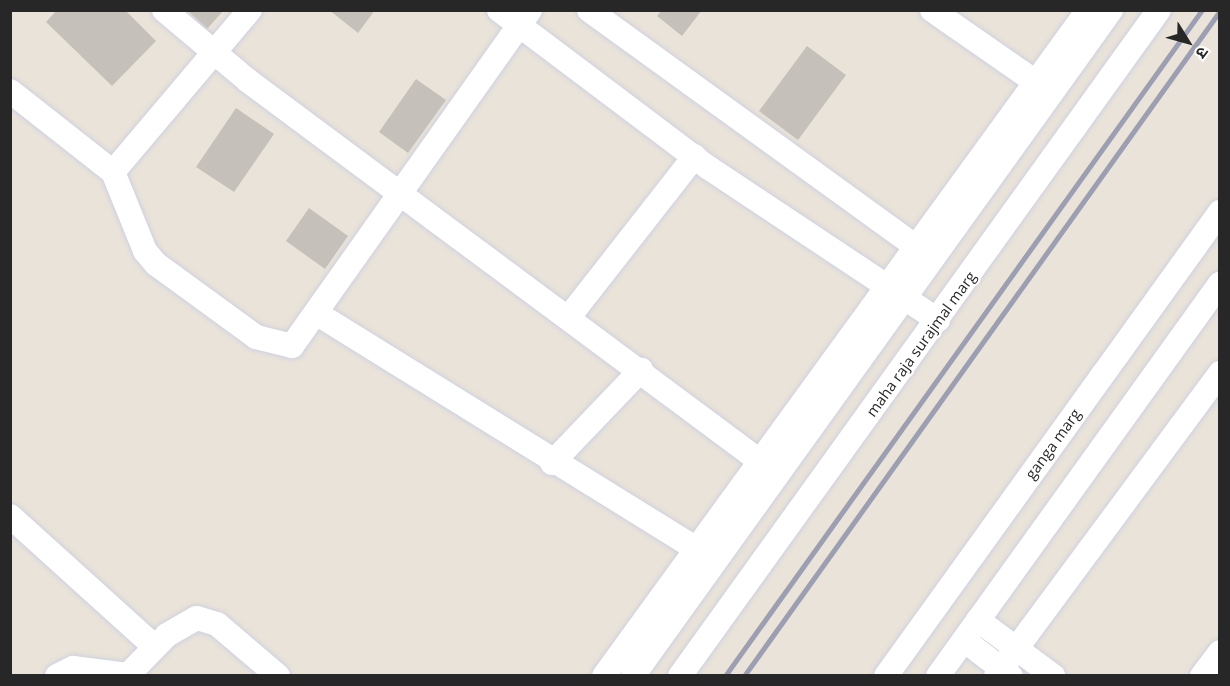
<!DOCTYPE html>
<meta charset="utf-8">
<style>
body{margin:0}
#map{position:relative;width:1230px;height:686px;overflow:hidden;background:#eae3d9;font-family:"Open Sans","Noto Sans Devanagari",sans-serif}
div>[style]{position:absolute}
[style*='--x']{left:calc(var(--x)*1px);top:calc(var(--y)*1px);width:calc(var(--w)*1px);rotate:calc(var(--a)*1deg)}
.building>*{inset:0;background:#c5c0b9}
.roads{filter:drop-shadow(0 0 2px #ced1e0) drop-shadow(0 0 2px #ced1e0)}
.minor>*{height:24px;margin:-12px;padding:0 12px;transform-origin:12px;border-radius:12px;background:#fff}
.rail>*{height:4.5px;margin:-2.25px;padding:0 2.25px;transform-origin:2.25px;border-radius:2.25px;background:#9c9eb2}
span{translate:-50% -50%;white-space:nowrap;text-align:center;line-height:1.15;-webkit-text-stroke:4.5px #fff;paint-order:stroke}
.street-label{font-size:15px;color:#272727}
.frame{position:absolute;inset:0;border:12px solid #272727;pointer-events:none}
.north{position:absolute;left:1158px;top:12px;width:60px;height:60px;-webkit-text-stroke:4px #fff;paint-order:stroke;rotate:127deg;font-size:16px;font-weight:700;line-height:24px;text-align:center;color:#272727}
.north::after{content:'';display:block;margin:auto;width:21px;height:27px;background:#272727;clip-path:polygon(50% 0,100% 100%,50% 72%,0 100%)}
</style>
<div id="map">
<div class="building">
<i style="clip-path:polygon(57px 10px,125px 10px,156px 41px,112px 86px,46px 22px)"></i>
<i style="clip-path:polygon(187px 10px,224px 10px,207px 29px)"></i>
<i style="clip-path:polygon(329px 10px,375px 10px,358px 33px)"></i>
<i style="clip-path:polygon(662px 10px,702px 10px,682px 36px,657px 16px)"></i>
<i style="clip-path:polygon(807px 46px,846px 75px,798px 140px,759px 111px)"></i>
<i style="clip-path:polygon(416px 79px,446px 100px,408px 153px,379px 132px)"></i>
<i style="clip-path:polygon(236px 108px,274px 134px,234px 192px,196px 167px)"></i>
<i style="clip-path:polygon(309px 208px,348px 236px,325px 269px,286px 241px)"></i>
</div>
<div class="roads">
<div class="minor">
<i style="--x:164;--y:10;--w:109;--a:40.1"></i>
<i style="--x:247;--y:80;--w:635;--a:36.62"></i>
<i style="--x:499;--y:10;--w:263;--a:37"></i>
<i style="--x:709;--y:168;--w:275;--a:33.6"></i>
<i style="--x:589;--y:10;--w:404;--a:35.9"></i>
<i style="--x:932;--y:10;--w:128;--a:34.8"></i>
<i style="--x:10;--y:91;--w:131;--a:38.2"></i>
<i style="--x:113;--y:172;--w:212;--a:-49.8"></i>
<i style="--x:113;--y:172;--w:85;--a:67.9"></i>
<i style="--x:145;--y:251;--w:17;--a:50"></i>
<i style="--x:156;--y:264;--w:124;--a:36.1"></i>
<i style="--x:256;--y:337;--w:37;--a:14"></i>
<i style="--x:292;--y:346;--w:412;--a:-54.7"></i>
<i style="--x:316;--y:313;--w:445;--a:31.8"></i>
<i style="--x:569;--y:317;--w:204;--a:-52"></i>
<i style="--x:552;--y:463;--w:129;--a:-46.3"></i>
<i style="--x:10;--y:516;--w:195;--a:42.1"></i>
<i style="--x:978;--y:620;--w:94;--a:36.7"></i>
<i style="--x:964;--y:640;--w:59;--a:37.5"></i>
<i style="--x:57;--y:676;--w:18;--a:-27"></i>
<i style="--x:73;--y:668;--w:55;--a:7.3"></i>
<i style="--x:128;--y:675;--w:56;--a:-45.7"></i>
<i style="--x:167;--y:635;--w:34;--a:-30"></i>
<i style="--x:197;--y:618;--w:21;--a:17"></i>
<i style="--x:217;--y:624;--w:80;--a:40.4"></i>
<i style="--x:604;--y:676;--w:823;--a:-53.99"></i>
<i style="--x:633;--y:676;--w:820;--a:-54.33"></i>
<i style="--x:680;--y:676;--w:820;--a:-54.28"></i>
<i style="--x:886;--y:676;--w:572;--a:-54.25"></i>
<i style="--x:938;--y:676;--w:483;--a:-54.3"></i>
<i style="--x:996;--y:676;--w:377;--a:-53.5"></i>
<i style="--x:1202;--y:676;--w:30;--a:-53"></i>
</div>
</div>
<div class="rail">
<i style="--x:725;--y:676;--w:819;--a:-54.39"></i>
<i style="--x:744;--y:676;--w:818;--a:-54.41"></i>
</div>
<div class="street-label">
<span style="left:921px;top:344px;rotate:-54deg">maha raja surajmal marg</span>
<span style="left:1053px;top:444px;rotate:-54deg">ganga marg</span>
</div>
<div class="frame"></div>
<div class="north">उ</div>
</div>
